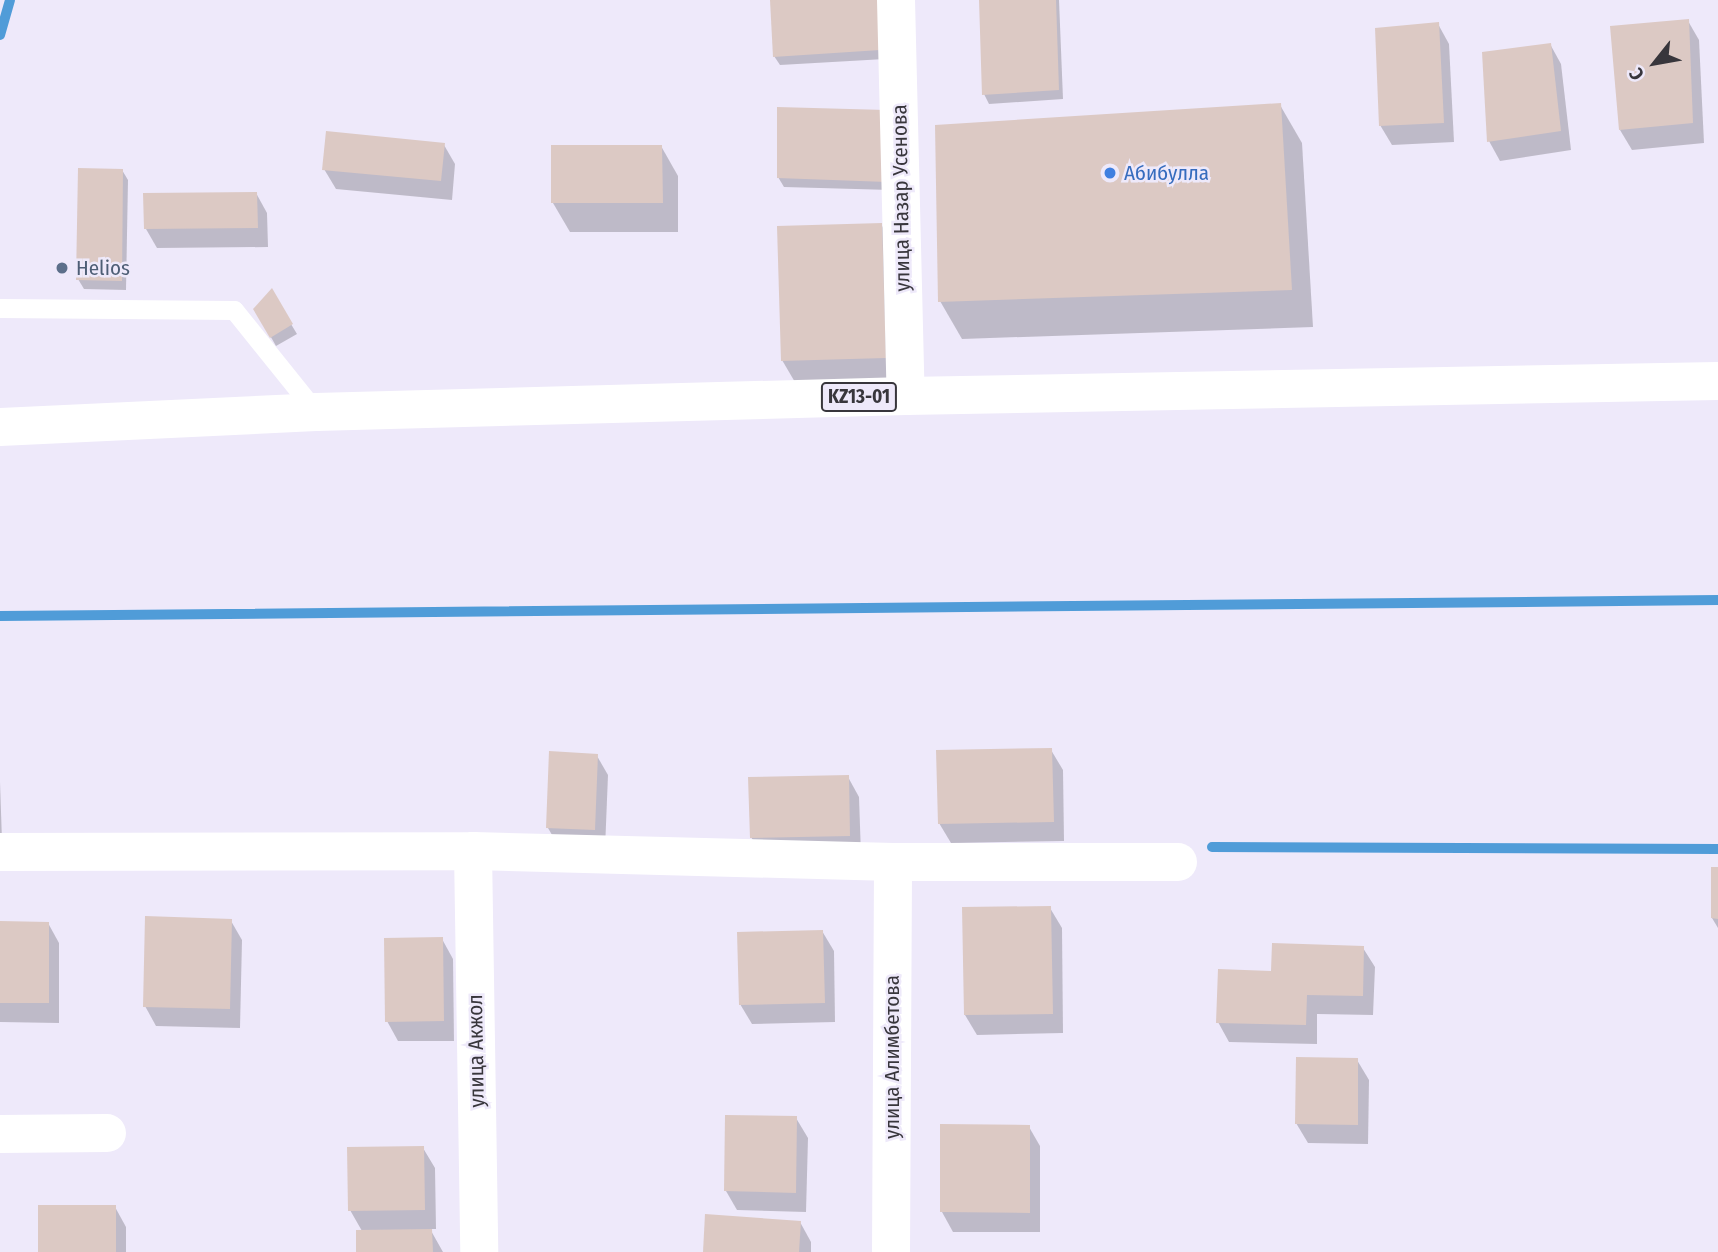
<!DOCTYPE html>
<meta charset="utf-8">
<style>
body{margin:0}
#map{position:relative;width:1718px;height:1252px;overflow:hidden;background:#eee9fa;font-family:"Fira Sans Condensed",sans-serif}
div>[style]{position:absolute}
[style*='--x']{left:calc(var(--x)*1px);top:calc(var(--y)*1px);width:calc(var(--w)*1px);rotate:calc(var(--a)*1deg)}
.shadow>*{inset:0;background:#0003}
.stream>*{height:10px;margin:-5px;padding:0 5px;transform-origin:5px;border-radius:5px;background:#509cd8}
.building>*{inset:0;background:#dcc9c4}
.service>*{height:19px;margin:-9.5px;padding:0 9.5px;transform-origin:9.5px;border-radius:9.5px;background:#fff}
.minor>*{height:38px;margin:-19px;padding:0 19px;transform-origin:19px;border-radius:19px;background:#fff}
.primary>*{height:38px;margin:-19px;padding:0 19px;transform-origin:19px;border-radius:19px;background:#fff}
.dots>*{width:19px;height:19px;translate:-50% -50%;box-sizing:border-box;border:4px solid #eee9fa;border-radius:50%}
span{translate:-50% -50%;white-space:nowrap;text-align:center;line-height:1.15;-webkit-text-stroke:5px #eee9fa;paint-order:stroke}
.shield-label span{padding:2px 5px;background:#eee9fa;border:2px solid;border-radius:5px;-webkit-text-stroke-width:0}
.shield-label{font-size:19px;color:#38363c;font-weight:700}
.shop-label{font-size:21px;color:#366cbe}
.left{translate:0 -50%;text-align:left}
.street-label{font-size:21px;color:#38363c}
.service-label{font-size:21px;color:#4e5e75}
.north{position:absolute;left:1620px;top:28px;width:70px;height:70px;-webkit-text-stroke:5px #eee9fa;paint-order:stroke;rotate:239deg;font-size:19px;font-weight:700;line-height:28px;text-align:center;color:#38363c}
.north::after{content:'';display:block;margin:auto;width:24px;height:32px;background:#38363c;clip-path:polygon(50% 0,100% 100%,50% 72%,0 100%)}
</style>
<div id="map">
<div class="shadow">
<i style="clip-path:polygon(772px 0,886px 0,885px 59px,780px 65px,774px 56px)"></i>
<i style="clip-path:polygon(981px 0,1059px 0,1063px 99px,989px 104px,984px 94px)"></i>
<i style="clip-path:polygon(1688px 21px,1699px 40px,1704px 143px,1632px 150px,1620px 130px)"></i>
<i style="clip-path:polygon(1438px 24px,1449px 44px,1454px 142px,1392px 145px,1380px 125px)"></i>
<i style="clip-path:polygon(1550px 44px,1561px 64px,1571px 150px,1500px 161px,1489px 141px)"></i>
<i style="clip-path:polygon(1280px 105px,1302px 143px,1313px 327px,962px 339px,940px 301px)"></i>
<i style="clip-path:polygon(885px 112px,891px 190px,784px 187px,778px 177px)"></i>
<i style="clip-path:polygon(444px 145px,455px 164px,452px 200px,336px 189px,324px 169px)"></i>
<i style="clip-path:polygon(661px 146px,678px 176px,678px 232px,570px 232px,553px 203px)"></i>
<i style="clip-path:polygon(122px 170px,128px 180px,126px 290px,84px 289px,78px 279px)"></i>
<i style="clip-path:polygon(256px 193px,267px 213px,268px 247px,157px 248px,146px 229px)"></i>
<i style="clip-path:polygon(881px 224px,898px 254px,902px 387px,799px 389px,782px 360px)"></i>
<i style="clip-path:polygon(271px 291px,297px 334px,276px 346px,255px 309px)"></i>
<i style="clip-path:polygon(1051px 750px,1063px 770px,1064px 841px,951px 843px,939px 823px)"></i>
<i style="clip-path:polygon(597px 756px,608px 775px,605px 849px,559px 847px,548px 828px)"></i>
<i style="clip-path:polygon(848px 777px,859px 797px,861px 855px,763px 857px,751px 837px)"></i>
<i style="clip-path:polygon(0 782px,2px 841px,0 841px)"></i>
<i style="clip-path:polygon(1718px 869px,1718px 928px,1712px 918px)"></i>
<i style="clip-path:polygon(1050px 908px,1062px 928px,1063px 1033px,977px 1035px,965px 1015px)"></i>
<i style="clip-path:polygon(231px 921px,242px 940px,240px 1028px,156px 1026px,145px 1006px)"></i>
<i style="clip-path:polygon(0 923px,48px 923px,59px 943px,59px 1023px,0 1022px)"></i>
<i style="clip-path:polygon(822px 931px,834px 951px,835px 1022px,752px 1024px,740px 1004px)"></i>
<i style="clip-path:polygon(442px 939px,453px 959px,454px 1041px,398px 1041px,387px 1021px)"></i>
<i style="clip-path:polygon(1363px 948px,1375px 967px,1373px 1015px,1317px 1014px,1317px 1044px,1229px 1042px,1218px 1022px,1273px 973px)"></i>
<i style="clip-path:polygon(1357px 1060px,1369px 1080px,1368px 1144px,1308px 1143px,1296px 1123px)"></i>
<i style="clip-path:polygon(796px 1118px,808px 1138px,806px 1212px,737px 1210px,726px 1191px)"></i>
<i style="clip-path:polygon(1029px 1127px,1040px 1146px,1040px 1232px,953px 1232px,942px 1212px)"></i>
<i style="clip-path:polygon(423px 1148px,435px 1168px,436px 1229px,430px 1229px,443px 1252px,358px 1252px,362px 1231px,350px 1210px)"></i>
<i style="clip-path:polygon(115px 1207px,126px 1227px,126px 1252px,40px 1252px)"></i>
<i style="clip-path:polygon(800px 1222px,811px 1242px,811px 1252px,705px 1252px)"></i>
</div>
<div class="stream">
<i style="--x:0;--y:35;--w:36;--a:-74"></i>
<i style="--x:0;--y:616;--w:1718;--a:-0.53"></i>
<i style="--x:1212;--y:847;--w:506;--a:0.23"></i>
</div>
<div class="building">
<i style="clip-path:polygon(770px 0,881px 0,880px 50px,773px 57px)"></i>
<i style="clip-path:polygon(979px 0,1056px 0,1059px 90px,982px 95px)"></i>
<i style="clip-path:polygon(1689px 19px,1693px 123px,1619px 130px,1610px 26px)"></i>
<i style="clip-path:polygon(1439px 22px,1444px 123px,1379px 126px,1375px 28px)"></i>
<i style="clip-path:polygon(1551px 43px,1561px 131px,1487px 142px,1482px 52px)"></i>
<i style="clip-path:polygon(1281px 103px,1292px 290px,938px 302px,935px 125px)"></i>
<i style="clip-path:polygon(777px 107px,886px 110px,887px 182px,777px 178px)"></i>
<i style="clip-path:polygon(326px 131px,445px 143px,441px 181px,322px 170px)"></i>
<i style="clip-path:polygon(551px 145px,662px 145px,663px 203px,551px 203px)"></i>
<i style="clip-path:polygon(78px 168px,123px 169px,122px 281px,76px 280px)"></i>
<i style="clip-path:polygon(257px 192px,258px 228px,144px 229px,143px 193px)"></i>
<i style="clip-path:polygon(882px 223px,886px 358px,781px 361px,777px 226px)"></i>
<i style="clip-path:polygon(272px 288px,293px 324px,270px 338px,253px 309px)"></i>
<i style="clip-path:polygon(1052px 748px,1054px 822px,938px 824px,936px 750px)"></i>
<i style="clip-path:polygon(549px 751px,598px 754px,595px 830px,546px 828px)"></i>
<i style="clip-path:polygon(849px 775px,850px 836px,750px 838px,748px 777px)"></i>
<i style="clip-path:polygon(1711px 867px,1718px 867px,1718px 919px,1711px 918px)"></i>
<i style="clip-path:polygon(1051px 906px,1053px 1014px,964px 1015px,962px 907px)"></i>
<i style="clip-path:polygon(145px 916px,232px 919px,230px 1009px,143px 1007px)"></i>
<i style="clip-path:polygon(0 921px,49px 922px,49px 1003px,0 1003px)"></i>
<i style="clip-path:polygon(823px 930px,825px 1003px,739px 1005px,737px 932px)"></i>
<i style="clip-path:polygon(443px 937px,444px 1021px,385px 1022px,384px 938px)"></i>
<i style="clip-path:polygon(1272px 943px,1364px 946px,1363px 996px,1307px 995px,1306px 1025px,1216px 1023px,1218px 969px,1271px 971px)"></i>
<i style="clip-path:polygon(1296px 1057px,1358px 1058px,1358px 1125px,1295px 1124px)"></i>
<i style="clip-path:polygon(725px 1115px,797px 1116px,796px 1193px,724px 1191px)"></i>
<i style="clip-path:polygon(940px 1124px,1030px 1125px,1030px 1213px,940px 1212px)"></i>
<i style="clip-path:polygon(424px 1146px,425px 1210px,348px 1211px,347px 1147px)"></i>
<i style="clip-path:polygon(38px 1205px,116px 1205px,116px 1252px,38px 1252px)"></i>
<i style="clip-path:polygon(705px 1214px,801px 1221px,799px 1252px,703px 1252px)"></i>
<i style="clip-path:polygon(432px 1229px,433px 1252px,356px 1252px,356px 1230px)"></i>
</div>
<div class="service">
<i style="--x:0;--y:308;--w:234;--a:0.5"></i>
<i style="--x:234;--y:310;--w:131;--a:51.2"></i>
</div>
<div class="minor">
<i style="--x:896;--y:0;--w:396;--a:88.6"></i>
<i style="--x:473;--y:851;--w:401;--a:89.1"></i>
<i style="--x:0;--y:852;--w:473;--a:-0.1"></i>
<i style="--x:473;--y:851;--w:420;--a:1.5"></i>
<i style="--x:893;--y:862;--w:285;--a:0"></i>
<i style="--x:0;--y:1134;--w:107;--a:-0.5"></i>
<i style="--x:891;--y:1252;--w:390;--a:-89.7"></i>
</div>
<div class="primary">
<i style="--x:0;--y:427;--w:316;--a:-2.7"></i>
<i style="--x:316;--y:412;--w:590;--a:-1.55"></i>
<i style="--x:906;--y:396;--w:812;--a:-1.06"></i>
</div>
<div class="dots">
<i style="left:1110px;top:173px;background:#3f7fe0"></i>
<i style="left:62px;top:268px;background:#5c6f8a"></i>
</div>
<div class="shield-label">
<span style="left:859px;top:397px">KZ13-01</span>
</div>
<div class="shop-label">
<span class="left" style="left:1124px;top:173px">Абибулла</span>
</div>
<div class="street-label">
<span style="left:901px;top:198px;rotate:-91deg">улица Назар Усенова</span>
<span style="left:476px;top:1051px;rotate:-91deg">улица Акжол</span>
<span style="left:892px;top:1057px;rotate:-90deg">улица Алимбетова</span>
</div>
<div class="service-label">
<span class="left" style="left:76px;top:268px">Helios</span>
</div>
<div class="north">С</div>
</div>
